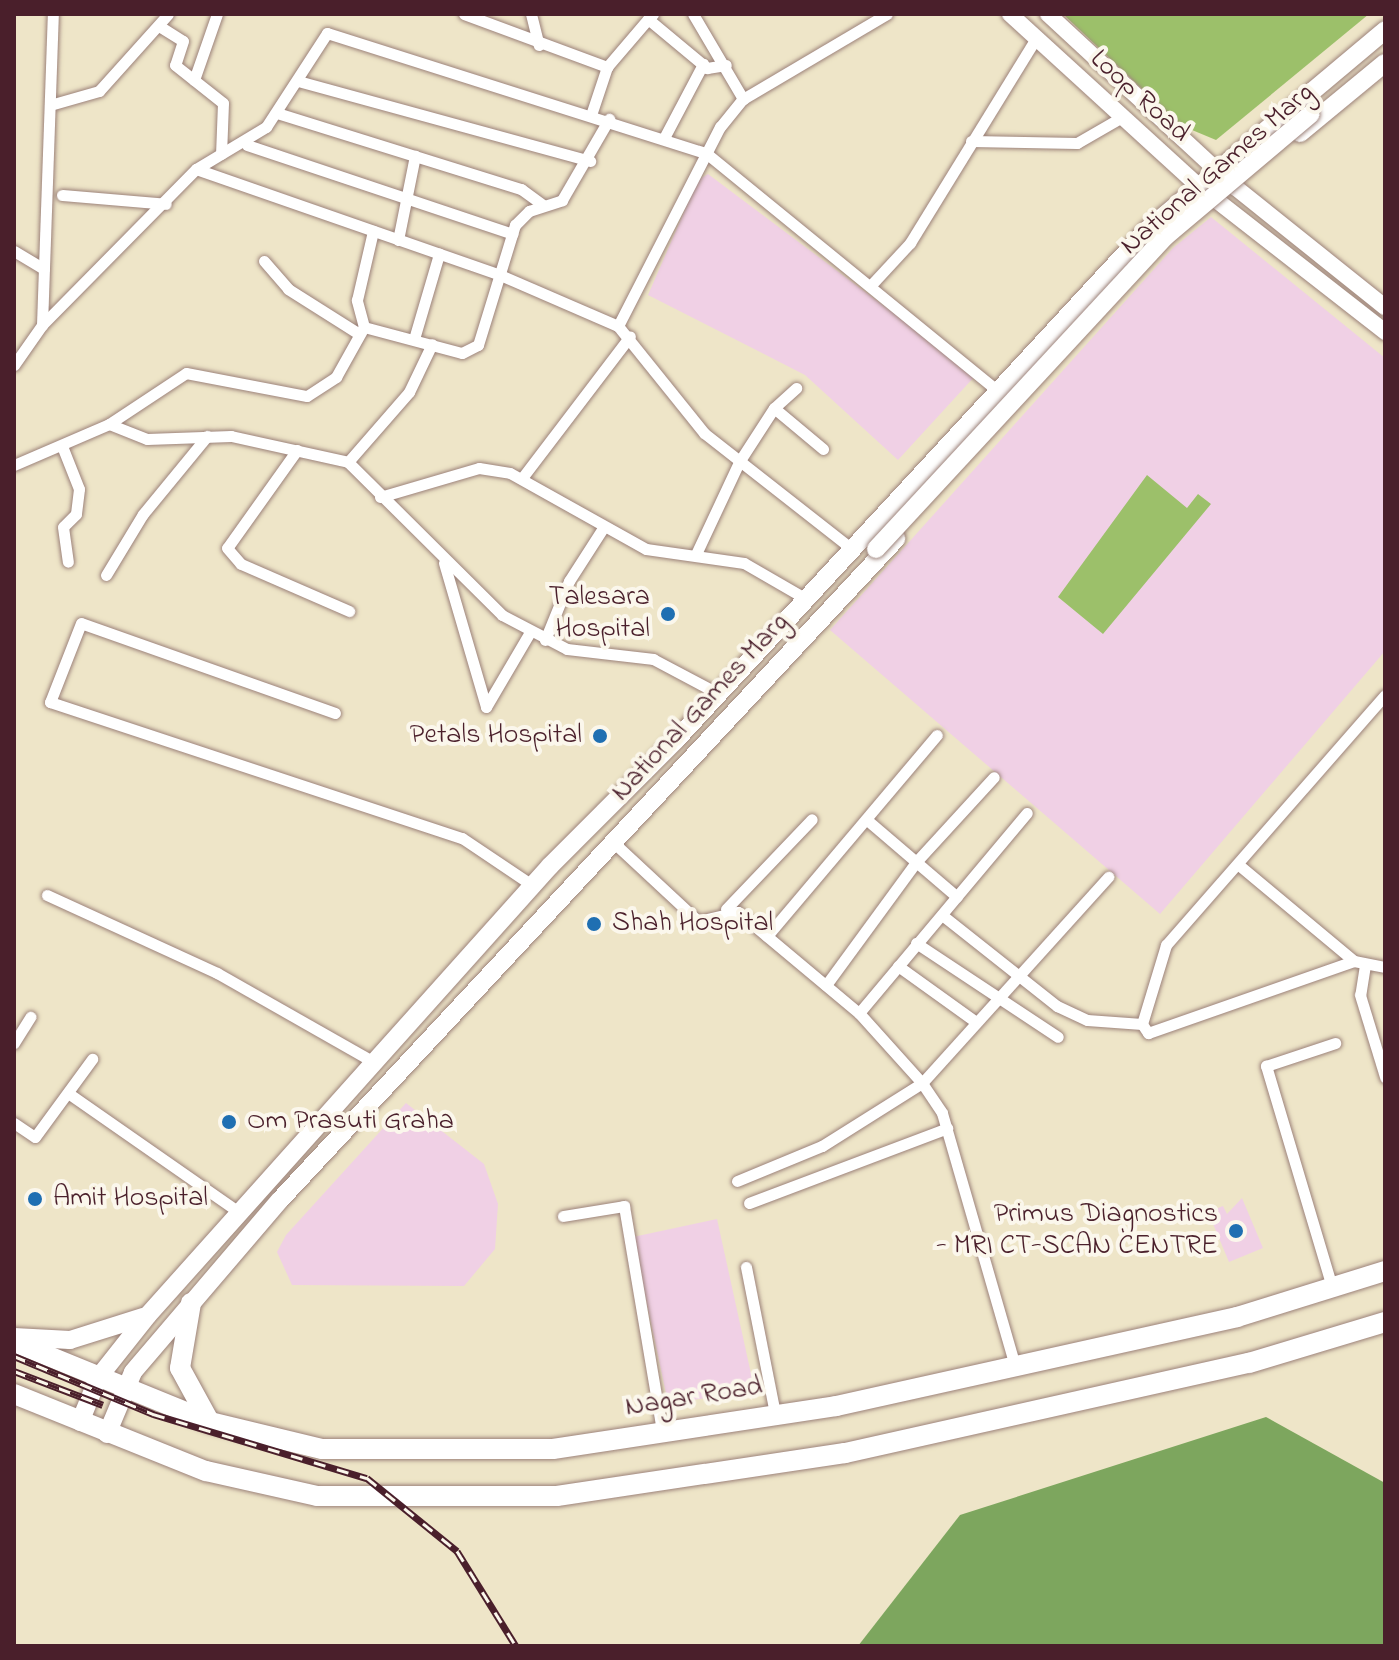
<!DOCTYPE html>
<style>
body{margin:0}
#map{position:relative;width:1399px;height:1660px;overflow:hidden;background:#eee5c8;font-family:"Indie Flower",sans-serif}
div>[style]{position:absolute}
[style*='--x']{left:calc(var(--x)*1px);top:calc(var(--y)*1px);width:calc(var(--w)*1px);rotate:calc(var(--a)*1deg)}
.built>*{inset:0;background:#f0d0e5}
.green>*{inset:0;background:#9cc06a}
.forest>*{inset:0;background:#7da65e}
.roads{filter:drop-shadow(0 0 2px #9c827a) drop-shadow(0 0 2px #9c827a)}
.street>*{height:11px;margin:-5.5px;padding:0 5.5px;transform-origin:5.5px;border-radius:5.5px;background:#fff}
.secondary>*{height:16px;margin:-8px;padding:0 8px;transform-origin:8px;border-radius:8px;background:#fff}
.primary>*{height:18px;margin:-9px;padding:0 9px;transform-origin:9px;border-radius:9px;background:#fff}
.highway>*{height:20px;margin:-10px;padding:0 10px;transform-origin:10px;border-radius:10px;background:#fff}
.rail>*{height:7px;margin-top:-3.5px;transform-origin:0;background:repeating-linear-gradient(90deg,#fbf7ec 0 12px,#4a1f2b 0 24px);box-sizing:border-box;border-block:2px solid #4a1f2b}
.bridges{filter:drop-shadow(0 0 2px #9c827a) drop-shadow(0 0 2px #9c827a)}
.primary-bridge>*{height:18px;margin:-9px;padding:0 9px;transform-origin:9px;border-radius:9px;background:#fff}
.dots>*{width:22px;height:22px;translate:-50% -50%;box-sizing:border-box;border:4px solid #fbf7ec;border-radius:50%}
span{translate:-50% -50%;white-space:nowrap;text-align:center;line-height:1.15;-webkit-text-stroke:8px #fbf7ec;paint-order:stroke}
.street-label{font-size:28px;color:#4a1f2b}
.poi-label{font-size:28px;color:#4a1f2b}
.right{translate:-100% -50%;text-align:right}
.left{translate:0 -50%;text-align:left}
.frame{position:absolute;inset:0;border:16px solid #4a1f2b;pointer-events:none}
</style>
<div id="map">
<div class="built">
<i style="clip-path:polygon(708px 174px,976px 375px,898px 460px,805px 375px,648px 295px,698px 180px)"></i>
<i style="clip-path:polygon(1211px 217px,1385px 358px,1385px 651px,1160px 914px,830px 630px,1173px 248px)"></i>
<i style="clip-path:polygon(406px 1103px,484px 1164px,498px 1204px,495px 1249px,464px 1286px,292px 1285px,277px 1252px,286px 1235px)"></i>
<i style="clip-path:polygon(1242px 1198px,1263px 1248px,1229px 1262px,1208px 1212px,1223px 1206px,1227px 1214px)"></i>
<i style="clip-path:polygon(717px 1219px,755px 1392px,668px 1403px,633px 1237px)"></i>
</div>
<div class="green">
<i style="clip-path:polygon(1063px 14px,1369px 14px,1216px 140px,1180px 125px)"></i>
<i style="clip-path:polygon(1147px 475px,1187px 508px,1198px 494px,1211px 504px,1103px 634px,1058px 597px)"></i>
</div>
<div class="forest">
<i style="clip-path:polygon(1266px 1417px,1385px 1483px,1385px 1646px,858px 1646px,960px 1515px)"></i>
</div>
<div class="roads">
<div class="street">
<i style="--x:464;--y:14;--w:153;--a:20.3"></i>
<i style="--x:531;--y:14;--w:32;--a:76"></i>
<i style="--x:653;--y:14;--w:7;--a:135"></i>
<i style="--x:648;--y:19;--w:77;--a:39.7"></i>
<i style="--x:707;--y:68;--w:19;--a:-9"></i>
<i style="--x:693;--y:14;--w:99;--a:59.5"></i>
<i style="--x:159;--y:26;--w:28;--a:32"></i>
<i style="--x:183;--y:41;--w:25;--a:108"></i>
<i style="--x:175;--y:65;--w:61;--a:38.4"></i>
<i style="--x:223;--y:103;--w:51;--a:92.2"></i>
<i style="--x:194;--y:80;--w:70;--a:-70.8"></i>
<i style="--x:298;--y:81;--w:303;--a:15.3"></i>
<i style="--x:50;--y:105;--w:51;--a:-15.9"></i>
<i style="--x:99;--y:91;--w:103;--a:-48.1"></i>
<i style="--x:592;--y:112;--w:47;--a:-71.6"></i>
<i style="--x:607;--y:67;--w:63;--a:-49.5"></i>
<i style="--x:277;--y:113;--w:256;--a:17.3"></i>
<i style="--x:521;--y:189;--w:27;--a:36"></i>
<i style="--x:664;--y:138;--w:84;--a:-62.2"></i>
<i style="--x:971;--y:141;--w:106;--a:1.1"></i>
<i style="--x:1077;--y:143;--w:52;--a:-30"></i>
<i style="--x:247;--y:145;--w:280;--a:18.5"></i>
<i style="--x:196;--y:169;--w:322;--a:19.2"></i>
<i style="--x:500;--y:275;--w:129;--a:23.4"></i>
<i style="--x:618;--y:326;--w:137;--a:51.2"></i>
<i style="--x:704;--y:433;--w:188;--a:38.1"></i>
<i style="--x:62;--y:195;--w:104;--a:4.9"></i>
<i style="--x:398;--y:240;--w:86;--a:-78.6"></i>
<i style="--x:14;--y:251;--w:35;--a:31"></i>
<i style="--x:264;--y:261;--w:37;--a:49"></i>
<i style="--x:288;--y:289;--w:80;--a:32.3"></i>
<i style="--x:872;--y:284;--w:56;--a:-47.2"></i>
<i style="--x:910;--y:243;--w:241;--a:-58.4"></i>
<i style="--x:42;--y:325;--w:219;--a:-45.4"></i>
<i style="--x:196;--y:169;--w:82;--a:-31"></i>
<i style="--x:266;--y:127;--w:112;--a:-57"></i>
<i style="--x:327;--y:33;--w:398;--a:17.6"></i>
<i style="--x:706;--y:153;--w:375;--a:39.2"></i>
<i style="--x:618;--y:326;--w:224;--a:-62.9"></i>
<i style="--x:720;--y:127;--w:36;--a:-51"></i>
<i style="--x:743;--y:99;--w:167;--a:-30.6"></i>
<i style="--x:364;--y:327;--w:28;--a:-105"></i>
<i style="--x:357;--y:300;--w:71;--a:-76.9"></i>
<i style="--x:414;--y:339;--w:89;--a:-73.6"></i>
<i style="--x:14;--y:365;--w:49;--a:-55"></i>
<i style="--x:42;--y:325;--w:311;--a:-88"></i>
<i style="--x:774;--y:408;--w:64;--a:39.9"></i>
<i style="--x:109;--y:424;--w:41;--a:21.5"></i>
<i style="--x:147;--y:439;--w:84;--a:-2"></i>
<i style="--x:231;--y:436;--w:120;--a:12.5"></i>
<i style="--x:348;--y:462;--w:217;--a:44.8"></i>
<i style="--x:502;--y:615;--w:73;--a:27.6"></i>
<i style="--x:567;--y:649;--w:87;--a:6.6"></i>
<i style="--x:653;--y:659;--w:75;--a:27.9"></i>
<i style="--x:62;--y:446;--w:46;--a:68.4"></i>
<i style="--x:79;--y:489;--w:25;--a:97"></i>
<i style="--x:76;--y:514;--w:18;--a:135"></i>
<i style="--x:63;--y:527;--w:35;--a:82"></i>
<i style="--x:297;--y:450;--w:120;--a:125.5"></i>
<i style="--x:227;--y:548;--w:21;--a:49"></i>
<i style="--x:241;--y:564;--w:118;--a:23.5"></i>
<i style="--x:348;--y:462;--w:93;--a:-48.9"></i>
<i style="--x:409;--y:392;--w:53;--a:-64.4"></i>
<i style="--x:14;--y:465;--w:103;--a:-23.3"></i>
<i style="--x:109;--y:424;--w:92;--a:-33.5"></i>
<i style="--x:186;--y:373;--w:123;--a:10.8"></i>
<i style="--x:307;--y:396;--w:35;--a:-33"></i>
<i style="--x:336;--y:377;--w:57;--a:-60.8"></i>
<i style="--x:364;--y:327;--w:101;--a:14.9"></i>
<i style="--x:462;--y:353;--w:18;--a:-27"></i>
<i style="--x:478;--y:345;--w:126;--a:-72.9"></i>
<i style="--x:515;--y:225;--w:20;--a:-45"></i>
<i style="--x:529;--y:211;--w:35;--a:-18"></i>
<i style="--x:562;--y:200;--w:94;--a:-59.9"></i>
<i style="--x:522;--y:478;--w:178;--a:-52.7"></i>
<i style="--x:380;--y:497;--w:103;--a:-16.3"></i>
<i style="--x:479;--y:468;--w:31;--a:9"></i>
<i style="--x:510;--y:473;--w:156;--a:29.2"></i>
<i style="--x:646;--y:549;--w:99;--a:8.1"></i>
<i style="--x:744;--y:563;--w:72;--a:30.1"></i>
<i style="--x:696;--y:554;--w:102;--a:-64.9"></i>
<i style="--x:739;--y:462;--w:64;--a:-57.1"></i>
<i style="--x:774;--y:408;--w:30;--a:-42"></i>
<i style="--x:444;--y:563;--w:150;--a:73.7"></i>
<i style="--x:486;--y:707;--w:87;--a:-59.6"></i>
<i style="--x:106;--y:575;--w:71;--a:-58.8"></i>
<i style="--x:143;--y:514;--w:101;--a:-50.6"></i>
<i style="--x:545;--y:640;--w:64;--a:-67.9"></i>
<i style="--x:569;--y:581;--w:63;--a:-57.3"></i>
<i style="--x:335;--y:713;--w:269;--a:-160.5"></i>
<i style="--x:81;--y:623;--w:85;--a:111.4"></i>
<i style="--x:50;--y:702;--w:434;--a:18.3"></i>
<i style="--x:462;--y:838;--w:84;--a:33.9"></i>
<i style="--x:867;--y:820;--w:118;--a:40.5"></i>
<i style="--x:613;--y:842;--w:116;--a:42.9"></i>
<i style="--x:698;--y:921;--w:41;--a:-12.7"></i>
<i style="--x:738;--y:912;--w:158;--a:39.9"></i>
<i style="--x:859;--y:1013;--w:94;--a:48"></i>
<i style="--x:922;--y:1083;--w:36;--a:56"></i>
<i style="--x:942;--y:1113;--w:263;--a:73.9"></i>
<i style="--x:1240;--y:866;--w:148;--a:39.8"></i>
<i style="--x:1354;--y:961;--w:32;--a:11"></i>
<i style="--x:47;--y:895;--w:187;--a:24.6"></i>
<i style="--x:217;--y:973;--w:178;--a:29.6"></i>
<i style="--x:726;--y:909;--w:124;--a:-46.3"></i>
<i style="--x:942;--y:915;--w:147;--a:38.4"></i>
<i style="--x:1057;--y:1006;--w:33;--a:25"></i>
<i style="--x:1087;--y:1020;--w:55;--a:4.2"></i>
<i style="--x:1142;--y:1024;--w:11;--a:56"></i>
<i style="--x:1148;--y:1033;--w:218;--a:-19.3"></i>
<i style="--x:767;--y:936;--w:263;--a:-49.8"></i>
<i style="--x:916;--y:943;--w:170;--a:33.5"></i>
<i style="--x:1365;--y:965;--w:30;--a:99"></i>
<i style="--x:1360;--y:995;--w:86;--a:73"></i>
<i style="--x:898;--y:966;--w:96;--a:35.7"></i>
<i style="--x:826;--y:985;--w:152;--a:-53.8"></i>
<i style="--x:916;--y:862;--w:115;--a:-47.5"></i>
<i style="--x:859;--y:1013;--w:261;--a:-50"></i>
<i style="--x:1142;--y:1024;--w:83;--a:-73.1"></i>
<i style="--x:1166;--y:945;--w:332;--a:-48.8"></i>
<i style="--x:14;--y:1043;--w:31;--a:-58"></i>
<i style="--x:68;--y:1093;--w:206;--a:34.9"></i>
<i style="--x:14;--y:1123;--w:25;--a:34"></i>
<i style="--x:35;--y:1137;--w:97;--a:-53.8"></i>
<i style="--x:737;--y:1181;--w:92;--a:-22.4"></i>
<i style="--x:822;--y:1146;--w:118;--a:-32.2"></i>
<i style="--x:922;--y:1083;--w:278;--a:-47.9"></i>
<i style="--x:749;--y:1203;--w:212;--a:-20.7"></i>
<i style="--x:563;--y:1216;--w:62;--a:-9.3"></i>
<i style="--x:624;--y:1206;--w:228;--a:80.4"></i>
<i style="--x:746;--y:1267;--w:150;--a:78.8"></i>
<i style="--x:1332;--y:1287;--w:231;--a:-106.6"></i>
<i style="--x:1266;--y:1066;--w:73;--a:-18.4"></i>
</div>
<div class="secondary">
<i style="--x:1010;--y:14;--w:253;--a:42.4"></i>
<i style="--x:1197;--y:185;--w:239;--a:38"></i>
<i style="--x:1048;--y:14;--w:255;--a:42.8"></i>
<i style="--x:1235;--y:187;--w:192;--a:38.7"></i>
</div>
<div class="primary">
<i style="--x:1300;--y:133;--w:110;--a:-39.5"></i>
<i style="--x:14;--y:1337;--w:56;--a:3.1"></i>
<i style="--x:70;--y:1340;--w:77;--a:-17.5"></i>
<i style="--x:80;--y:1422;--w:48;--a:-67.8"></i>
<i style="--x:98;--y:1378;--w:80;--a:-51.6"></i>
<i style="--x:148;--y:1315;--w:603;--a:-48.16"></i>
<i style="--x:550;--y:866;--w:177;--a:-45"></i>
<i style="--x:675;--y:741;--w:696;--a:-47.27"></i>
<i style="--x:1147;--y:230;--w:311;--a:-40"></i>
<i style="--x:107;--y:1434;--w:67;--a:-67.2"></i>
<i style="--x:133;--y:1372;--w:226;--a:-49.5"></i>
<i style="--x:280;--y:1200;--w:904;--a:-47.02"></i>
</div>
<div class="highway">
<i style="--x:191;--y:1303;--w:66;--a:99.6"></i>
<i style="--x:180;--y:1368;--w:60;--a:61.3"></i>
<i style="--x:14;--y:1342;--w:212;--a:22.2"></i>
<i style="--x:210;--y:1422;--w:115;--a:13.6"></i>
<i style="--x:322;--y:1449;--w:231;--a:0"></i>
<i style="--x:553;--y:1449;--w:286;--a:-8.6"></i>
<i style="--x:836;--y:1406;--w:411;--a:-12.5"></i>
<i style="--x:1237;--y:1317;--w:155;--a:-17.3"></i>
<i style="--x:14;--y:1394;--w:207;--a:21.9"></i>
<i style="--x:206;--y:1471;--w:114;--a:12.7"></i>
<i style="--x:317;--y:1496;--w:240;--a:0"></i>
<i style="--x:557;--y:1496;--w:291;--a:-8.5"></i>
<i style="--x:845;--y:1453;--w:414;--a:-12.6"></i>
<i style="--x:1249;--y:1363;--w:142;--a:-16.8"></i>
</div>
</div>
<div class="rail">
<i style="--x:14;--y:1356;--w:151;--a:22.6"></i>
<i style="--x:153;--y:1414;--w:223;--a:16.7"></i>
<i style="--x:367;--y:1478;--w:116;--a:39"></i>
<i style="--x:457;--y:1551;--w:112;--a:58.2"></i>
<i style="--x:14;--y:1371;--w:95;--a:20.9"></i>
</div>
<div class="bridges">
<div class="primary-bridge">
<i style="--x:876;--y:549;--w:427;--a:-47.2"></i>
<i style="--x:1166;--y:236;--w:189;--a:-40.1"></i>
</div>
</div>
<div class="dots">
<i style="left:668px;top:614px;background:#1f6fb2"></i>
<i style="left:600px;top:736px;background:#1f6fb2"></i>
<i style="left:594px;top:924px;background:#1f6fb2"></i>
<i style="left:229px;top:1122px;background:#1f6fb2"></i>
<i style="left:35px;top:1199px;background:#1f6fb2"></i>
<i style="left:1236px;top:1231px;background:#1f6fb2"></i>
</div>
<div class="street-label">
<span style="left:1139px;top:97px;rotate:42deg">Loop Road</span>
<span style="left:1218px;top:170px;rotate:-41deg">National Games Marg</span>
<span style="left:701px;top:708px;rotate:-47deg">National Games Marg</span>
<span style="left:694px;top:1398px;rotate:-9deg">Nagar Road</span>
</div>
<div class="poi-label">
<span class="right" style="left:650px;top:614px">Talesara<br>Hospital</span>
<span class="right" style="left:582px;top:736px">Petals Hospital</span>
<span class="left" style="left:612px;top:924px">Shah Hospital</span>
<span class="left" style="left:247px;top:1122px">Om Prasuti Graha</span>
<span class="left" style="left:53px;top:1199px">Amit Hospital</span>
<span class="right" style="left:1218px;top:1231px">Primus Diagnostics<br>- MRI CT-SCAN CENTRE</span>
</div>
<div class="frame"></div>
</div>
